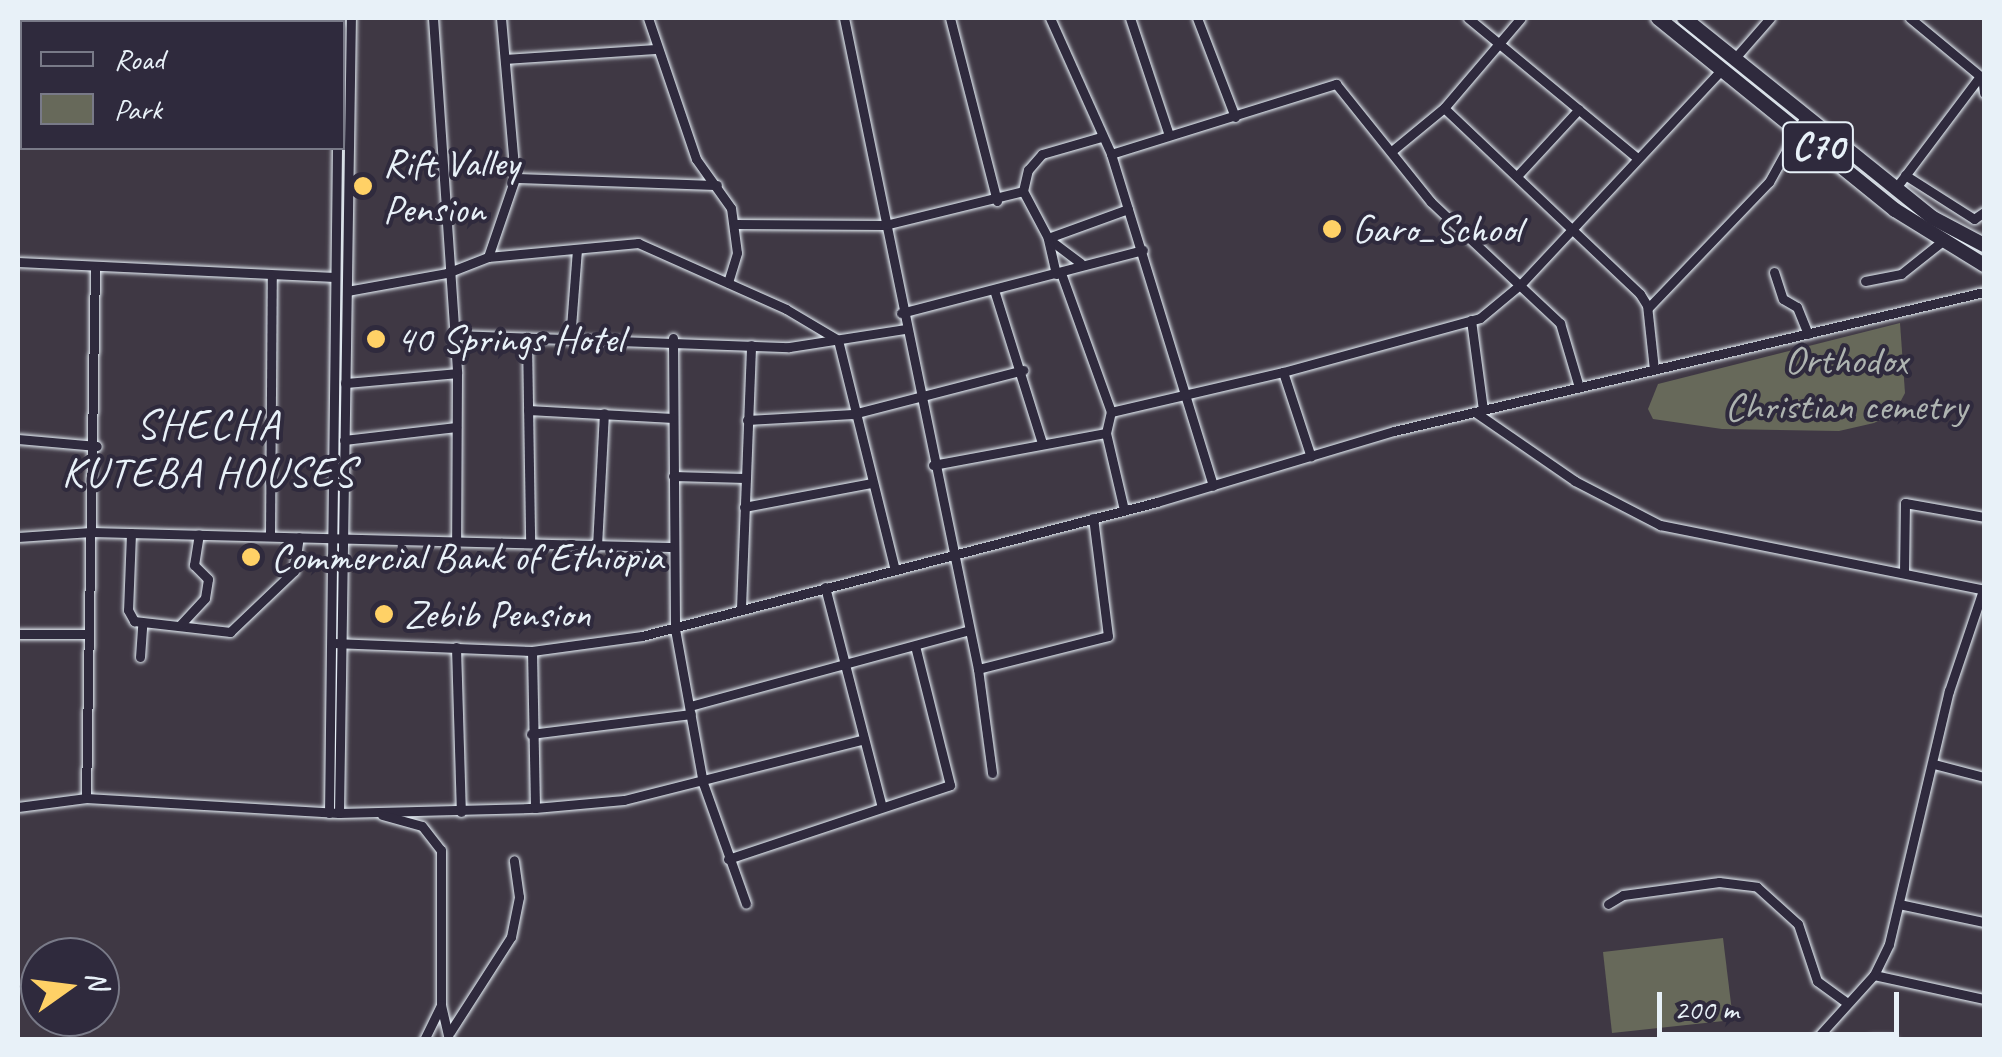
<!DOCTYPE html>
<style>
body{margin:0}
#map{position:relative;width:2002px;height:1057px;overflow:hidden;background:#3f3844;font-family:Caveat,sans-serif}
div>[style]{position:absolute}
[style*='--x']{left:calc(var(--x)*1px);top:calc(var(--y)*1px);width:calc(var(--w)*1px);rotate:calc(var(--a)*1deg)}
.green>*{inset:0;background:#67695a}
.roads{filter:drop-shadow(0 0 2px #e8f1f8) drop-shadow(0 0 2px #e8f1f8)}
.minor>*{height:9px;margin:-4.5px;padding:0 4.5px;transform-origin:4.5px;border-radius:4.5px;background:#2f2a3d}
.highway>*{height:14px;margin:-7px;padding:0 7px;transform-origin:7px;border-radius:7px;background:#2f2a3d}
.dots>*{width:28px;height:28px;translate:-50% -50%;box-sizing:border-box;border:5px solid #2f2a3d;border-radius:50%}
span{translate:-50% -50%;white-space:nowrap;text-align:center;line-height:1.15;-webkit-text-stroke:8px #2f2a3d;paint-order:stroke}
.shield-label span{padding:2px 8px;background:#2f2a3d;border:2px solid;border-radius:8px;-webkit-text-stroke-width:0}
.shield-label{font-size:38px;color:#e8f1f8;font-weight:700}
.poi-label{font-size:40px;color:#e8f1f8}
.left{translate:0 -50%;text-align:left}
.park-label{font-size:40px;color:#aeb4b1}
.neighbourhood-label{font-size:42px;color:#e8f1f8;letter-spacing:2.5px}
.frame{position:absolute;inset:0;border:20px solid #e8f1f8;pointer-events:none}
.legend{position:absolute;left:20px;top:20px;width:325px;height:130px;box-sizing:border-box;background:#2f2a3d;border:2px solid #797a88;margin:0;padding:12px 18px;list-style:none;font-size:30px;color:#e8f1f8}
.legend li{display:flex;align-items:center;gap:20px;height:50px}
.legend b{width:50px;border:2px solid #797a88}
.north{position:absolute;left:20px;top:937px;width:100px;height:100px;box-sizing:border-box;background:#2f2a3d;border:2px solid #797a88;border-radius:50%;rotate:76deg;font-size:28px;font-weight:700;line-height:40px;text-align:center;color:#e8f1f8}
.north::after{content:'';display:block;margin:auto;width:35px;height:45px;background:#ffd166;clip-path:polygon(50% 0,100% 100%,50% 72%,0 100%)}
.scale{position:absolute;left:1657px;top:992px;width:242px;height:45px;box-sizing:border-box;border:5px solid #e8f1f8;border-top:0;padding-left:12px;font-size:30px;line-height:35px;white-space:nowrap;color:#e8f1f8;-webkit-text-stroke:8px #2f2a3d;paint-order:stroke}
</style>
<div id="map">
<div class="green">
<i style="clip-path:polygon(1900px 323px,1905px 393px,1895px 412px,1874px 423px,1839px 431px,1722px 429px,1653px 419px,1648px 409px,1658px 384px)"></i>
<i style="clip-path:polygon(1723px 938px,1733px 1020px,1612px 1033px,1603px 952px)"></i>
</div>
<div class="roads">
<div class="minor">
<i style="--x:433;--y:18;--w:356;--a:86.1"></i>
<i style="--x:457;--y:373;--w:167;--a:90.3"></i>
<i style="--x:648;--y:18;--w:149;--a:71.2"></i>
<i style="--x:696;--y:159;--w:60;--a:54.5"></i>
<i style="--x:731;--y:208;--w:45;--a:82.4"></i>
<i style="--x:737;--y:253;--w:31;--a:107"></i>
<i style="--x:844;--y:18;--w:665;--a:78.37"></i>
<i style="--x:978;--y:669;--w:105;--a:82.3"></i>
<i style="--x:950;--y:18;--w:189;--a:75.6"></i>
<i style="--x:1050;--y:18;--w:149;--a:65.8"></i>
<i style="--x:1111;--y:154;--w:347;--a:72.9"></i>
<i style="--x:1130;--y:18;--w:123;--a:71.6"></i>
<i style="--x:1197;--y:18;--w:106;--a:69"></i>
<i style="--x:1468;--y:18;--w:218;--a:39.6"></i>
<i style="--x:338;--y:22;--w:4;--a:-90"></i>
<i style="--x:1735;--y:58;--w:53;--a:-48.8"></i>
<i style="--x:505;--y:59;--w:150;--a:-3.8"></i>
<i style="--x:1982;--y:76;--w:17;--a:83"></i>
<i style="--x:1444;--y:108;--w:270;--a:43.5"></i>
<i style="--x:1640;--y:294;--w:13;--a:58"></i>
<i style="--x:1647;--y:305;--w:64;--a:83.8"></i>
<i style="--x:1393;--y:150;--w:66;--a:-39.5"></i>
<i style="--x:1444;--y:108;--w:118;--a:-49.5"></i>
<i style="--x:1111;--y:154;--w:236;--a:-17.3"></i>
<i style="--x:1336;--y:84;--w:151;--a:51.2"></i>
<i style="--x:1431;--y:202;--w:177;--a:43.2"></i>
<i style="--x:1560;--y:323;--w:67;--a:73.5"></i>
<i style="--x:1905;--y:175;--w:82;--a:32.5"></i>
<i style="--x:1974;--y:219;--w:12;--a:-35"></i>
<i style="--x:1517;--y:176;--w:91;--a:-47.2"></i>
<i style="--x:515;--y:178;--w:202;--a:2"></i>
<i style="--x:1895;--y:189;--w:141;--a:-53"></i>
<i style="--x:1980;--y:76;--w:91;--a:-140.4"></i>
<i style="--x:735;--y:224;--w:150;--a:0.4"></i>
<i style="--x:885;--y:225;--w:142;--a:-13.8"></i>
<i style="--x:1048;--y:238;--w:85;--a:-19.9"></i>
<i style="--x:1050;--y:240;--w:38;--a:37"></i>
<i style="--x:488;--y:257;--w:83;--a:-71.1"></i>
<i style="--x:515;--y:178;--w:161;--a:-95"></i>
<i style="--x:18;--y:262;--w:317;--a:2.7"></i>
<i style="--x:1774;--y:272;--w:28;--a:72"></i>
<i style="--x:1783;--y:299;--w:16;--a:30"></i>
<i style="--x:1797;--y:307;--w:29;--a:68"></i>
<i style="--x:1061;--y:273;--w:148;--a:70.2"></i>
<i style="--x:1056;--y:274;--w:37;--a:-103"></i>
<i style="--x:1048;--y:238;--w:53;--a:-118"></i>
<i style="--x:1023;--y:191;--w:22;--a:-77"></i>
<i style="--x:1028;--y:170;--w:21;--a:-49"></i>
<i style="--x:1042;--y:154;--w:61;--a:-16.1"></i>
<i style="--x:1865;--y:281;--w:37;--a:-11"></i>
<i style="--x:1901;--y:274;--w:50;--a:-38.5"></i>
<i style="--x:347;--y:291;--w:102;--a:-10.2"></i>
<i style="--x:447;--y:273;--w:44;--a:-21.3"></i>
<i style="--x:488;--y:257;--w:151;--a:-5.3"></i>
<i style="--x:638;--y:243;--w:162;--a:24"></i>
<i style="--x:786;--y:309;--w:61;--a:30.8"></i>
<i style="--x:838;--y:340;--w:234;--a:76.1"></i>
<i style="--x:995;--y:293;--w:157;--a:72.6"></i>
<i style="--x:1648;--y:308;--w:175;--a:-46.2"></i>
<i style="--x:1769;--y:182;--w:77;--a:-61.1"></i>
<i style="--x:901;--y:313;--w:250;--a:-14.6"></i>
<i style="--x:1471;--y:320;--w:91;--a:82.4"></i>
<i style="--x:455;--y:335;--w:334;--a:2.1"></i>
<i style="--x:789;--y:347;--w:117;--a:-8.8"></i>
<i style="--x:673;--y:338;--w:291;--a:89.6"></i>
<i style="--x:675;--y:629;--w:157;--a:79.7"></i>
<i style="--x:703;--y:783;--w:128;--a:70.4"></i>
<i style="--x:527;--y:340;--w:201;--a:89.1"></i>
<i style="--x:570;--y:340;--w:91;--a:-85.6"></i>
<i style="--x:1283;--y:372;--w:204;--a:-15.3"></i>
<i style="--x:1480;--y:318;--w:53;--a:-39.7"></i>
<i style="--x:1521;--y:284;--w:294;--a:-46.9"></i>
<i style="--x:345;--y:383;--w:112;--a:-5.1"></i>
<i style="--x:528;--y:410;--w:145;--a:3.2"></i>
<i style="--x:1475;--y:412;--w:121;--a:34.6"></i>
<i style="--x:1575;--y:481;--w:96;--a:27.4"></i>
<i style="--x:1660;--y:525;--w:330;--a:11.3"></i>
<i style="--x:747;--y:420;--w:106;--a:-3.2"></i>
<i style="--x:853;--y:414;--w:176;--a:-14.5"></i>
<i style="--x:1106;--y:433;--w:79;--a:76.8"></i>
<i style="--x:18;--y:439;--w:79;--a:5.1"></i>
<i style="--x:344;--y:440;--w:113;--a:-6.6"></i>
<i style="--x:933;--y:465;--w:176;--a:-10.5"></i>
<i style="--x:1106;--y:433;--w:22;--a:-77"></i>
<i style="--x:1111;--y:412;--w:177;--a:-13.1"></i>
<i style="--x:1283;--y:372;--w:89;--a:71.8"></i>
<i style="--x:673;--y:476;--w:72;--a:1.6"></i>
<i style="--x:744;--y:507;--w:129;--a:-10.7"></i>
<i style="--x:131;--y:533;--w:77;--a:92.2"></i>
<i style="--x:128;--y:610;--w:13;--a:61"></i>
<i style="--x:134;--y:621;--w:97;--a:6.5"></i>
<i style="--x:230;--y:632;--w:88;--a:-43.6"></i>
<i style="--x:294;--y:571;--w:34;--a:-82"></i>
<i style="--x:270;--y:535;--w:257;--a:-89.6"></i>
<i style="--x:18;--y:537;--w:73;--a:-3.9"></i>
<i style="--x:91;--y:532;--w:579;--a:1.48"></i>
<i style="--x:597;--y:546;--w:133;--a:-87"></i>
<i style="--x:1904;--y:573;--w:70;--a:-89.2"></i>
<i style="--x:1905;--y:503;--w:80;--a:10"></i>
<i style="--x:825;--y:587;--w:227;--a:75.5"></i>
<i style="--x:741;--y:608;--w:263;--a:-87.8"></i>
<i style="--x:181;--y:624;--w:35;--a:-47"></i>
<i style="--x:205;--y:598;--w:19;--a:-81"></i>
<i style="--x:208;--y:579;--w:20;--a:-135"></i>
<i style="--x:194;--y:565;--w:31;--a:-81"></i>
<i style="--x:18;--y:634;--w:69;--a:0"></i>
<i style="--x:333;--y:643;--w:199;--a:2.3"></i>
<i style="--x:532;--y:651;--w:111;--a:-7.8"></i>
<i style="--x:642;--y:636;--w:532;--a:-14.58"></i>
<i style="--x:1157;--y:502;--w:247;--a:-16.7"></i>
<i style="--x:1394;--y:431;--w:606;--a:-13.26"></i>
<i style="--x:456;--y:647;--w:165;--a:88.3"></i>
<i style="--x:532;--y:651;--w:157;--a:88.9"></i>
<i style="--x:140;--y:657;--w:32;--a:-86"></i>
<i style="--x:978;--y:669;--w:134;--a:-14.2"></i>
<i style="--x:1108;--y:636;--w:119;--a:-97.2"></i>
<i style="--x:690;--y:706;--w:289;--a:-15.2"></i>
<i style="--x:531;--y:734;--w:161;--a:-7.1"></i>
<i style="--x:1934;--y:764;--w:52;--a:14.6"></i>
<i style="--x:86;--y:798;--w:529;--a:-89.03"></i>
<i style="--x:18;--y:807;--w:69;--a:-7.5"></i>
<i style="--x:86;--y:798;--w:253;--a:3.4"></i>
<i style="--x:339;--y:813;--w:196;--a:-1.5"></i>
<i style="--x:535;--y:808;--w:89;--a:-5.1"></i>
<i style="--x:624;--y:800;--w:244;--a:-14.2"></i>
<i style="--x:329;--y:813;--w:665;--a:-89.31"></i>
<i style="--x:339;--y:813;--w:795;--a:-89.14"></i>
<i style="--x:382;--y:815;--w:41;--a:15.4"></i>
<i style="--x:422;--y:826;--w:31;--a:52"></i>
<i style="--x:441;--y:850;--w:155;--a:90"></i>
<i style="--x:441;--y:1005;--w:36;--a:77"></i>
<i style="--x:728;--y:859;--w:234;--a:-18.4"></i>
<i style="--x:950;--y:785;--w:143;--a:-104.1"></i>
<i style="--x:1608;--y:904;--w:17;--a:-31"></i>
<i style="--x:1623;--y:895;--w:97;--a:-7.7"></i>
<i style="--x:1719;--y:882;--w:38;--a:7"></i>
<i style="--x:1757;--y:887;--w:55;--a:42.1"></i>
<i style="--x:1798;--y:924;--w:60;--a:71.6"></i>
<i style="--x:1817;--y:981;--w:37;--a:36"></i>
<i style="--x:1899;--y:904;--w:87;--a:12"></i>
<i style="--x:1874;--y:975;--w:113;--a:12.3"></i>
<i style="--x:450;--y:1032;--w:113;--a:-57.3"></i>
<i style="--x:511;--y:937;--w:41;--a:-78.7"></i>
<i style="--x:519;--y:897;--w:37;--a:-98"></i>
<i style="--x:424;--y:1040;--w:39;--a:-64"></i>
<i style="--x:1815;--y:1040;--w:88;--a:-47.8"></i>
<i style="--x:1874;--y:975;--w:34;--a:-64"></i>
<i style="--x:1889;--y:944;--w:260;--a:-76.7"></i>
<i style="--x:1949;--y:691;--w:107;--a:-71.4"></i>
<i style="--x:1872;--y:1040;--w:20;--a:0"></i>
</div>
<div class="highway">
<i style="--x:1658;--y:18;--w:305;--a:39"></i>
<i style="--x:1895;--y:210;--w:105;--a:31.7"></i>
<i style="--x:1684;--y:18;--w:319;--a:38.8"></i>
<i style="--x:1933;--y:218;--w:58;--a:27.9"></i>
</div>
</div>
<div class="dots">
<i style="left:363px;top:186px;background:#ffd166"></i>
<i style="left:1332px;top:229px;background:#ffd166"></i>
<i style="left:376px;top:339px;background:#ffd166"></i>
<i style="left:251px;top:557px;background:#ffd166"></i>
<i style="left:384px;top:614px;background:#ffd166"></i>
</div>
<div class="shield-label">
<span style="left:1818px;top:147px">C70</span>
</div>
<div class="poi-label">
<span class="left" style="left:383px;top:186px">Rift Valley<br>Pension</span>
<span class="left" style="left:1352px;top:229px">Garo_School</span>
<span class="left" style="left:396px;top:339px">40 Springs Hotel</span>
<span class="left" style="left:271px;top:557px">Commercial Bank of Ethiopia</span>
<span class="left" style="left:404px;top:614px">Zebib Pension</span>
</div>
<div class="park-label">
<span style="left:1846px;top:383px">Orthodox<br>Christian cemetry</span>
</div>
<div class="neighbourhood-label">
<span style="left:209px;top:449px">SHECHA<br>KUTEBA HOUSES</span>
</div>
<div class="frame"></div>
<ul class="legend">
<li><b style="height:12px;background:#2f2a3d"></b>Road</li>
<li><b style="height:28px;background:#67695a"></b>Park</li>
</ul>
<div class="north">N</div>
<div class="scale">200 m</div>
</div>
